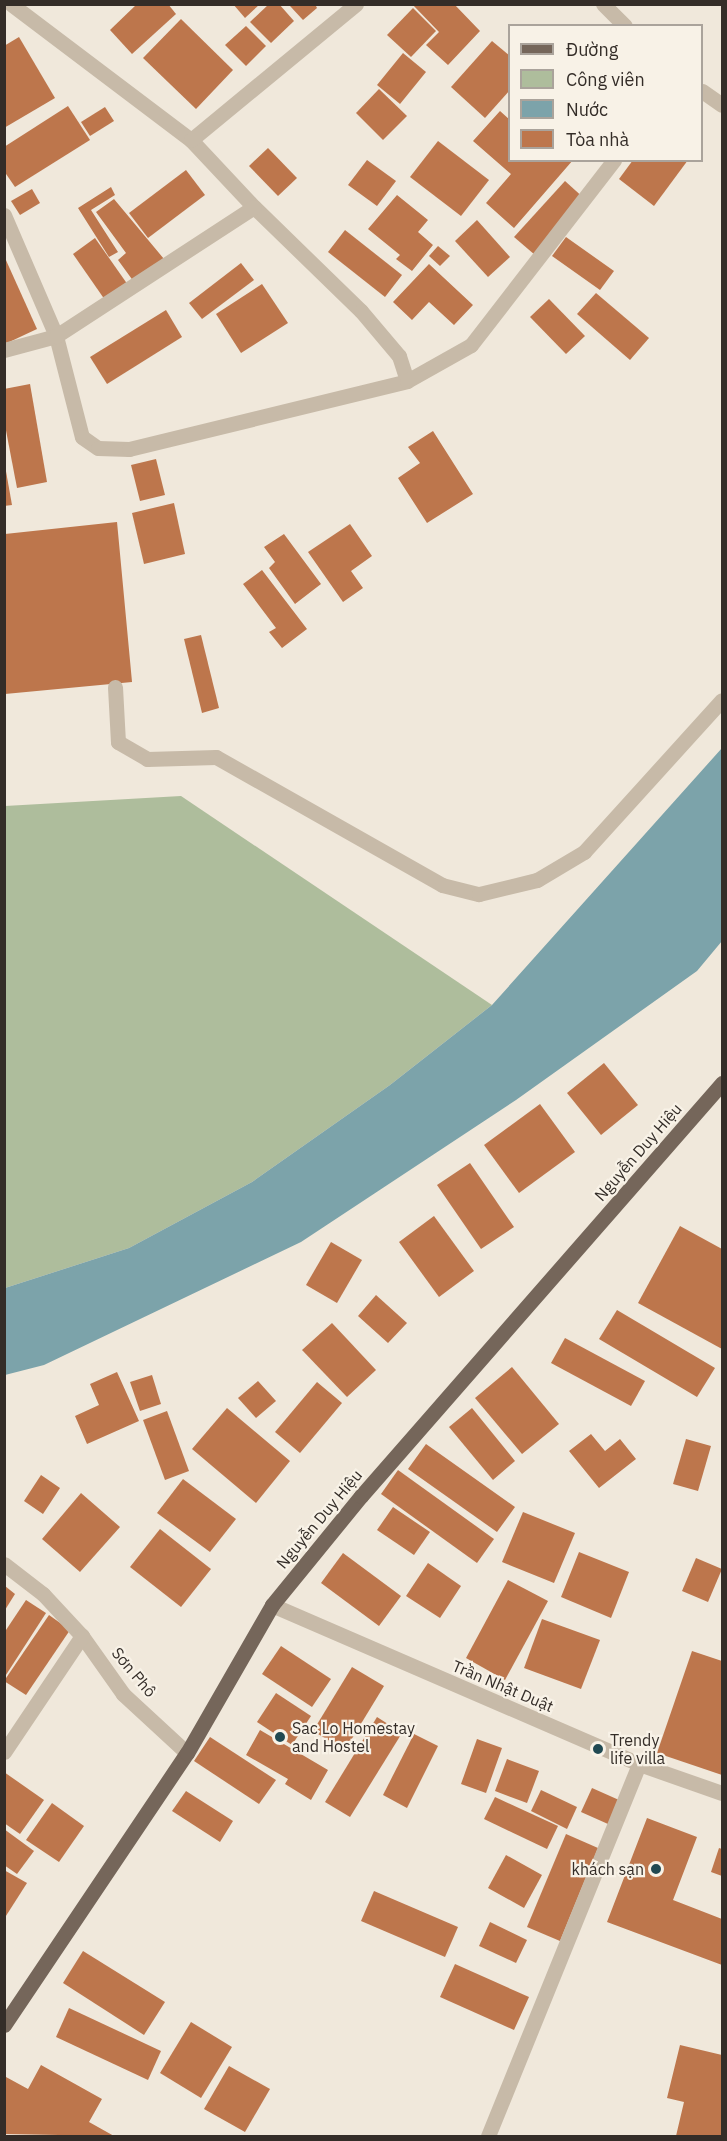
<!DOCTYPE html>
<meta charset="utf-8">
<style>
body{margin:0}
#map{position:relative;width:727px;height:2141px;overflow:hidden;background:#f0e8db;font-family:"IBM Plex Sans",sans-serif}
div>[style]{position:absolute}
[style*='--x']{left:calc(var(--x)*1px);top:calc(var(--y)*1px);width:calc(var(--w)*1px);rotate:calc(var(--a)*1deg)}
.green>*{inset:0;background:#aebd9c}
.water>*{inset:0;background:#7ca3aa}
.building>*{inset:0;background:#bd764c}
.minor>*{height:15px;margin:-7.5px;padding:0 7.5px;transform-origin:7.5px;border-radius:7.5px;background:#c7baa8}
.major>*{height:15px;margin:-7.5px;padding:0 7.5px;transform-origin:7.5px;border-radius:7.5px;background:#75665a}
.dots>*{width:16px;height:16px;translate:-50% -50%;box-sizing:border-box;border:3px solid #f8f2e7;border-radius:50%}
span{translate:-50% -50%;white-space:nowrap;text-align:center;line-height:1.15;-webkit-text-stroke:4.5px #f8f2e7;paint-order:stroke}
.street-label{font-size:16px;color:#342d28}
.poi-label{font-size:16px;color:#342d28}
.left{translate:0 -50%;text-align:left}
.right{translate:-100% -50%;text-align:right}
.frame{position:absolute;inset:0;border:6px solid #342d28;pointer-events:none}
.legend{position:absolute;left:508px;top:24px;width:195px;height:138px;box-sizing:border-box;background:#f8f2e7;border:2px solid #aaa39b;margin:0;padding:8px 10px;list-style:none;font-size:18px;color:#342d28}
.legend li{display:flex;align-items:center;gap:12px;height:30px}
.legend b{width:30px;border:2px solid #aaa39b}
</style>
<div id="map">
<div class="green">
<i style="clip-path:polygon(181px 796px,492px 1005px,390px 1085px,252px 1182px,129px 1248px,5px 1288px,5px 806px)"></i>
</div>
<div class="water">
<i style="clip-path:polygon(722px 748px,722px 941px,697px 971px,516px 1100px,301px 1242px,44px 1365px,5px 1375px,5px 1288px,129px 1248px,252px 1182px,390px 1085px,492px 1005px)"></i>
</div>
<div class="building">
<i style="clip-path:polygon(137px 4px,168px 4px,176px 14px,132px 54px,110px 30px)"></i>
<i style="clip-path:polygon(233px 4px,260px 4px,245px 18px)"></i>
<i style="clip-path:polygon(269px 4px,279px 4px,294px 21px,271px 43px,250px 22px)"></i>
<i style="clip-path:polygon(315px 4px,317px 8px,303px 20px,290px 6px)"></i>
<i style="clip-path:polygon(412px 4px,454px 4px,480px 31px,448px 65px,426px 45px,439px 32px)"></i>
<i style="clip-path:polygon(413px 8px,436px 31px,411px 57px,387px 35px)"></i>
<i style="clip-path:polygon(181px 19px,233px 70px,196px 109px,143px 58px)"></i>
<i style="clip-path:polygon(246px 26px,266px 46px,246px 66px,225px 45px)"></i>
<i style="clip-path:polygon(19px 37px,55px 98px,4px 128px,4px 46px)"></i>
<i style="clip-path:polygon(492px 41px,510px 56px,510px 90px,485px 118px,451px 87px)"></i>
<i style="clip-path:polygon(403px 53px,426px 72px,400px 104px,377px 85px)"></i>
<i style="clip-path:polygon(379px 89px,407px 116px,383px 140px,356px 113px)"></i>
<i style="clip-path:polygon(68px 106px,90px 140px,15px 187px,4px 171px,4px 147px)"></i>
<i style="clip-path:polygon(105px 107px,114px 121px,90px 136px,81px 122px)"></i>
<i style="clip-path:polygon(500px 111px,510px 120px,510px 160px,573px 160px,514px 228px,486px 203px,511px 174px,473px 141px)"></i>
<i style="clip-path:polygon(438px 141px,489px 180px,461px 216px,410px 177px)"></i>
<i style="clip-path:polygon(268px 148px,297px 178px,278px 196px,249px 166px)"></i>
<i style="clip-path:polygon(367px 160px,396px 181px,377px 206px,348px 185px)"></i>
<i style="clip-path:polygon(633px 160px,688px 160px,654px 206px,619px 179px)"></i>
<i style="clip-path:polygon(186px 170px,205px 195px,148px 238px,129px 213px)"></i>
<i style="clip-path:polygon(565px 181px,586px 200px,535px 255px,514px 237px)"></i>
<i style="clip-path:polygon(111px 187px,115px 195px,91px 210px,118px 252px,109px 257px,78px 208px)"></i>
<i style="clip-path:polygon(32px 189px,40px 203px,20px 215px,11px 201px)"></i>
<i style="clip-path:polygon(397px 195px,428px 220px,418px 232px,433px 245px,412px 271px,396px 259px,400px 255px,368px 229px)"></i>
<i style="clip-path:polygon(114px 199px,164px 259px,134px 282px,118px 260px,126px 253px,96px 212px)"></i>
<i style="clip-path:polygon(477px 220px,510px 257px,488px 277px,455px 241px)"></i>
<i style="clip-path:polygon(345px 230px,402px 275px,385px 297px,328px 252px)"></i>
<i style="clip-path:polygon(566px 237px,614px 271px,600px 290px,552px 256px)"></i>
<i style="clip-path:polygon(95px 238px,128px 285px,105px 300px,73px 254px)"></i>
<i style="clip-path:polygon(438px 246px,450px 256px,440px 266px,429px 256px)"></i>
<i style="clip-path:polygon(5px 258px,37px 329px,5px 344px)"></i>
<i style="clip-path:polygon(241px 263px,254px 280px,202px 319px,189px 303px)"></i>
<i style="clip-path:polygon(429px 264px,473px 305px,454px 325px,429px 302px,412px 320px,393px 302px)"></i>
<i style="clip-path:polygon(262px 284px,288px 323px,241px 353px,216px 314px)"></i>
<i style="clip-path:polygon(596px 293px,649px 338px,630px 360px,577px 314px)"></i>
<i style="clip-path:polygon(549px 299px,585px 336px,566px 354px,530px 317px)"></i>
<i style="clip-path:polygon(166px 310px,182px 337px,107px 384px,90px 357px)"></i>
<i style="clip-path:polygon(30px 384px,47px 482px,17px 488px,4px 420px,4px 389px)"></i>
<i style="clip-path:polygon(433px 431px,473px 494px,427px 523px,398px 478px,420px 463px,408px 447px)"></i>
<i style="clip-path:polygon(156px 459px,165px 495px,140px 501px,131px 465px)"></i>
<i style="clip-path:polygon(4px 460px,12px 505px,4px 506px)"></i>
<i style="clip-path:polygon(174px 503px,185px 554px,144px 564px,132px 513px)"></i>
<i style="clip-path:polygon(117px 522px,132px 682px,5px 694px,5px 534px)"></i>
<i style="clip-path:polygon(350px 524px,372px 556px,351px 571px,363px 588px,343px 602px,308px 552px)"></i>
<i style="clip-path:polygon(284px 534px,321px 584px,295px 604px,269px 568px,275px 562px,264px 547px)"></i>
<i style="clip-path:polygon(262px 570px,307px 629px,282px 648px,269px 632px,276px 628px,243px 584px)"></i>
<i style="clip-path:polygon(201px 635px,219px 708px,202px 713px,184px 639px)"></i>
<i style="clip-path:polygon(604px 1063px,638px 1105px,601px 1135px,567px 1093px)"></i>
<i style="clip-path:polygon(540px 1104px,575px 1152px,519px 1193px,484px 1145px)"></i>
<i style="clip-path:polygon(470px 1163px,514px 1227px,481px 1249px,437px 1185px)"></i>
<i style="clip-path:polygon(434px 1216px,474px 1271px,439px 1297px,399px 1242px)"></i>
<i style="clip-path:polygon(680px 1226px,722px 1249px,722px 1349px,638px 1303px)"></i>
<i style="clip-path:polygon(331px 1242px,362px 1260px,337px 1303px,306px 1285px)"></i>
<i style="clip-path:polygon(376px 1295px,407px 1323px,388px 1343px,358px 1316px)"></i>
<i style="clip-path:polygon(617px 1310px,715px 1368px,697px 1397px,599px 1339px)"></i>
<i style="clip-path:polygon(332px 1323px,376px 1370px,347px 1397px,302px 1350px)"></i>
<i style="clip-path:polygon(565px 1338px,645px 1381px,631px 1406px,551px 1363px)"></i>
<i style="clip-path:polygon(512px 1367px,559px 1424px,522px 1454px,475px 1398px)"></i>
<i style="clip-path:polygon(117px 1372px,139px 1421px,87px 1444px,75px 1416px,99px 1405px,90px 1384px)"></i>
<i style="clip-path:polygon(152px 1375px,161px 1404px,140px 1411px,130px 1382px)"></i>
<i style="clip-path:polygon(258px 1381px,276px 1401px,256px 1418px,238px 1398px)"></i>
<i style="clip-path:polygon(317px 1382px,342px 1403px,300px 1453px,275px 1432px)"></i>
<i style="clip-path:polygon(227px 1408px,290px 1461px,256px 1503px,192px 1449px)"></i>
<i style="clip-path:polygon(472px 1408px,515px 1461px,493px 1480px,449px 1427px)"></i>
<i style="clip-path:polygon(167px 1411px,189px 1471px,165px 1480px,143px 1420px)"></i>
<i style="clip-path:polygon(591px 1434px,605px 1451px,620px 1439px,636px 1459px,599px 1488px,569px 1451px)"></i>
<i style="clip-path:polygon(686px 1439px,711px 1446px,698px 1491px,673px 1484px)"></i>
<i style="clip-path:polygon(426px 1444px,515px 1507px,497px 1532px,408px 1469px)"></i>
<i style="clip-path:polygon(398px 1470px,494px 1539px,477px 1563px,381px 1494px)"></i>
<i style="clip-path:polygon(41px 1475px,60px 1488px,43px 1514px,24px 1501px)"></i>
<i style="clip-path:polygon(183px 1479px,236px 1519px,210px 1552px,157px 1513px)"></i>
<i style="clip-path:polygon(81px 1493px,120px 1527px,80px 1572px,42px 1539px)"></i>
<i style="clip-path:polygon(393px 1507px,430px 1532px,414px 1555px,377px 1530px)"></i>
<i style="clip-path:polygon(523px 1512px,575px 1533px,554px 1583px,502px 1562px)"></i>
<i style="clip-path:polygon(160px 1529px,211px 1569px,181px 1607px,130px 1567px)"></i>
<i style="clip-path:polygon(579px 1552px,629px 1572px,611px 1618px,561px 1597px)"></i>
<i style="clip-path:polygon(343px 1553px,401px 1596px,379px 1626px,321px 1583px)"></i>
<i style="clip-path:polygon(696px 1558px,722px 1569px,708px 1602px,682px 1591px)"></i>
<i style="clip-path:polygon(428px 1563px,461px 1586px,440px 1618px,406px 1596px)"></i>
<i style="clip-path:polygon(508px 1580px,548px 1601px,505px 1680px,466px 1658px)"></i>
<i style="clip-path:polygon(5px 1586px,15px 1594px,5px 1610px)"></i>
<i style="clip-path:polygon(26px 1600px,46px 1613px,4px 1678px,4px 1633px)"></i>
<i style="clip-path:polygon(49px 1615px,70px 1630px,26px 1695px,4px 1681px)"></i>
<i style="clip-path:polygon(542px 1619px,600px 1640px,581px 1689px,524px 1668px)"></i>
<i style="clip-path:polygon(281px 1646px,331px 1679px,312px 1707px,262px 1674px)"></i>
<i style="clip-path:polygon(692px 1651px,722px 1661px,722px 1775px,657px 1753px)"></i>
<i style="clip-path:polygon(352px 1667px,384px 1686px,345px 1750px,313px 1731px)"></i>
<i style="clip-path:polygon(276px 1693px,311px 1716px,292px 1745px,257px 1722px)"></i>
<i style="clip-path:polygon(377px 1717px,402px 1733px,350px 1817px,325px 1802px)"></i>
<i style="clip-path:polygon(260px 1730px,328px 1770px,311px 1800px,285px 1784px,288px 1779px,246px 1755px)"></i>
<i style="clip-path:polygon(414px 1734px,438px 1746px,407px 1808px,383px 1795px)"></i>
<i style="clip-path:polygon(210px 1737px,276px 1780px,259px 1804px,194px 1761px)"></i>
<i style="clip-path:polygon(477px 1739px,502px 1748px,486px 1793px,461px 1784px)"></i>
<i style="clip-path:polygon(507px 1759px,539px 1771px,527px 1803px,495px 1791px)"></i>
<i style="clip-path:polygon(4px 1772px,44px 1800px,20px 1834px,4px 1823px)"></i>
<i style="clip-path:polygon(592px 1788px,619px 1800px,608px 1824px,581px 1812px)"></i>
<i style="clip-path:polygon(541px 1790px,577px 1807px,567px 1829px,531px 1811px)"></i>
<i style="clip-path:polygon(186px 1791px,233px 1821px,220px 1842px,172px 1811px)"></i>
<i style="clip-path:polygon(495px 1797px,558px 1826px,547px 1849px,484px 1819px)"></i>
<i style="clip-path:polygon(52px 1803px,84px 1826px,59px 1862px,26px 1840px)"></i>
<i style="clip-path:polygon(647px 1818px,697px 1837px,673px 1900px,722px 1919px,722px 1965px,607px 1922px)"></i>
<i style="clip-path:polygon(4px 1829px,34px 1851px,17px 1874px,4px 1865px)"></i>
<i style="clip-path:polygon(566px 1834px,598px 1848px,560px 1941px,527px 1927px)"></i>
<i style="clip-path:polygon(719px 1848px,722px 1849px,722px 1876px,711px 1872px)"></i>
<i style="clip-path:polygon(506px 1855px,542px 1875px,524px 1908px,488px 1888px)"></i>
<i style="clip-path:polygon(4px 1870px,27px 1883px,4px 1919px)"></i>
<i style="clip-path:polygon(374px 1891px,458px 1927px,445px 1957px,361px 1921px)"></i>
<i style="clip-path:polygon(490px 1922px,527px 1940px,516px 1963px,479px 1946px)"></i>
<i style="clip-path:polygon(83px 1951px,165px 2002px,144px 2035px,63px 1983px)"></i>
<i style="clip-path:polygon(455px 1964px,529px 1997px,514px 2030px,440px 1997px)"></i>
<i style="clip-path:polygon(69px 2008px,161px 2051px,148px 2080px,56px 2037px)"></i>
<i style="clip-path:polygon(191px 2022px,232px 2047px,201px 2098px,160px 2073px)"></i>
<i style="clip-path:polygon(680px 2045px,722px 2055px,721px 2136px,676px 2136px,684px 2102px,667px 2098px)"></i>
<i style="clip-path:polygon(41px 2065px,102px 2099px,89px 2122px,114px 2136px,4px 2134px,4px 2080px,6px 2077px,28px 2089px)"></i>
<i style="clip-path:polygon(229px 2066px,270px 2089px,245px 2132px,204px 2109px)"></i>
</div>
<div class="minor">
<i style="--x:11;--y:4;--w:226;--a:37.1"></i>
<i style="--x:191;--y:140;--w:92;--a:46.8"></i>
<i style="--x:254;--y:207;--w:149;--a:44.2"></i>
<i style="--x:361;--y:311;--w:59;--a:49.8"></i>
<i style="--x:399;--y:356;--w:26;--a:72"></i>
<i style="--x:603;--y:4;--w:31;--a:45"></i>
<i style="--x:702;--y:91;--w:24;--a:35"></i>
<i style="--x:191;--y:140;--w:214;--a:-39.5"></i>
<i style="--x:4;--y:215;--w:132;--a:66.7"></i>
<i style="--x:56;--y:336;--w:104;--a:75.6"></i>
<i style="--x:82;--y:437;--w:19;--a:35"></i>
<i style="--x:98;--y:448;--w:31;--a:2"></i>
<i style="--x:129;--y:449;--w:286;--a:-13.7"></i>
<i style="--x:407;--y:381;--w:73;--a:-29.4"></i>
<i style="--x:471;--y:345;--w:234;--a:-52.3"></i>
<i style="--x:4;--y:350;--w:54;--a:-15.1"></i>
<i style="--x:56;--y:336;--w:236;--a:-33.1"></i>
<i style="--x:115;--y:687;--w:55;--a:86.9"></i>
<i style="--x:118;--y:742;--w:34;--a:30"></i>
<i style="--x:147;--y:759;--w:69;--a:-1.7"></i>
<i style="--x:216;--y:757;--w:260;--a:29.5"></i>
<i style="--x:442;--y:885;--w:38;--a:14"></i>
<i style="--x:479;--y:894;--w:60;--a:-13.6"></i>
<i style="--x:537;--y:880;--w:55;--a:-30.8"></i>
<i style="--x:584;--y:852;--w:205;--a:-47.8"></i>
<i style="--x:4;--y:1564;--w:49;--a:37.6"></i>
<i style="--x:43;--y:1594;--w:57;--a:47.1"></i>
<i style="--x:82;--y:1636;--w:71;--a:54.7"></i>
<i style="--x:123;--y:1694;--w:87;--a:42.7"></i>
<i style="--x:272;--y:1605;--w:400;--a:23.4"></i>
<i style="--x:639;--y:1764;--w:88;--a:19.3"></i>
<i style="--x:4;--y:1752;--w:140;--a:-56.1"></i>
<i style="--x:488;--y:2136;--w:401;--a:-67.9"></i>
</div>
<div class="major">
<i style="--x:4;--y:2025;--w:328;--a:-56.1"></i>
<i style="--x:187;--y:1753;--w:171;--a:-60.1"></i>
<i style="--x:272;--y:1605;--w:141;--a:-50.8"></i>
<i style="--x:361;--y:1496;--w:549;--a:-48.84"></i>
</div>
<div class="dots">
<i style="left:280px;top:1737px;background:#204952"></i>
<i style="left:598px;top:1749px;background:#204952"></i>
<i style="left:656px;top:1869px;background:#204952"></i>
</div>
<div class="street-label">
<span style="left:638px;top:1152px;rotate:-49deg">Nguyễn Duy Hiệu</span>
<span style="left:319px;top:1519px;rotate:-50deg">Nguyễn Duy Hiệu</span>
<span style="left:134px;top:1672px;rotate:50deg">Sơn Phô</span>
<span style="left:503px;top:1686px;rotate:23deg">Trần Nhật Duật</span>
</div>
<div class="poi-label">
<span class="left" style="left:292px;top:1737px">Sac Lo Homestay<br>and Hostel</span>
<span class="left" style="left:610px;top:1749px">Trendy<br>life villa</span>
<span class="right" style="left:644px;top:1869px">khách sạn</span>
</div>
<div class="frame"></div>
<ul class="legend">
<li><b style="height:8px;background:#75665a"></b>Đường</li>
<li><b style="height:16px;background:#aebd9c"></b>Công viên</li>
<li><b style="height:16px;background:#7ca3aa"></b>Nước</li>
<li><b style="height:16px;background:#bd764c"></b>Tòa nhà</li>
</ul>
</div>
